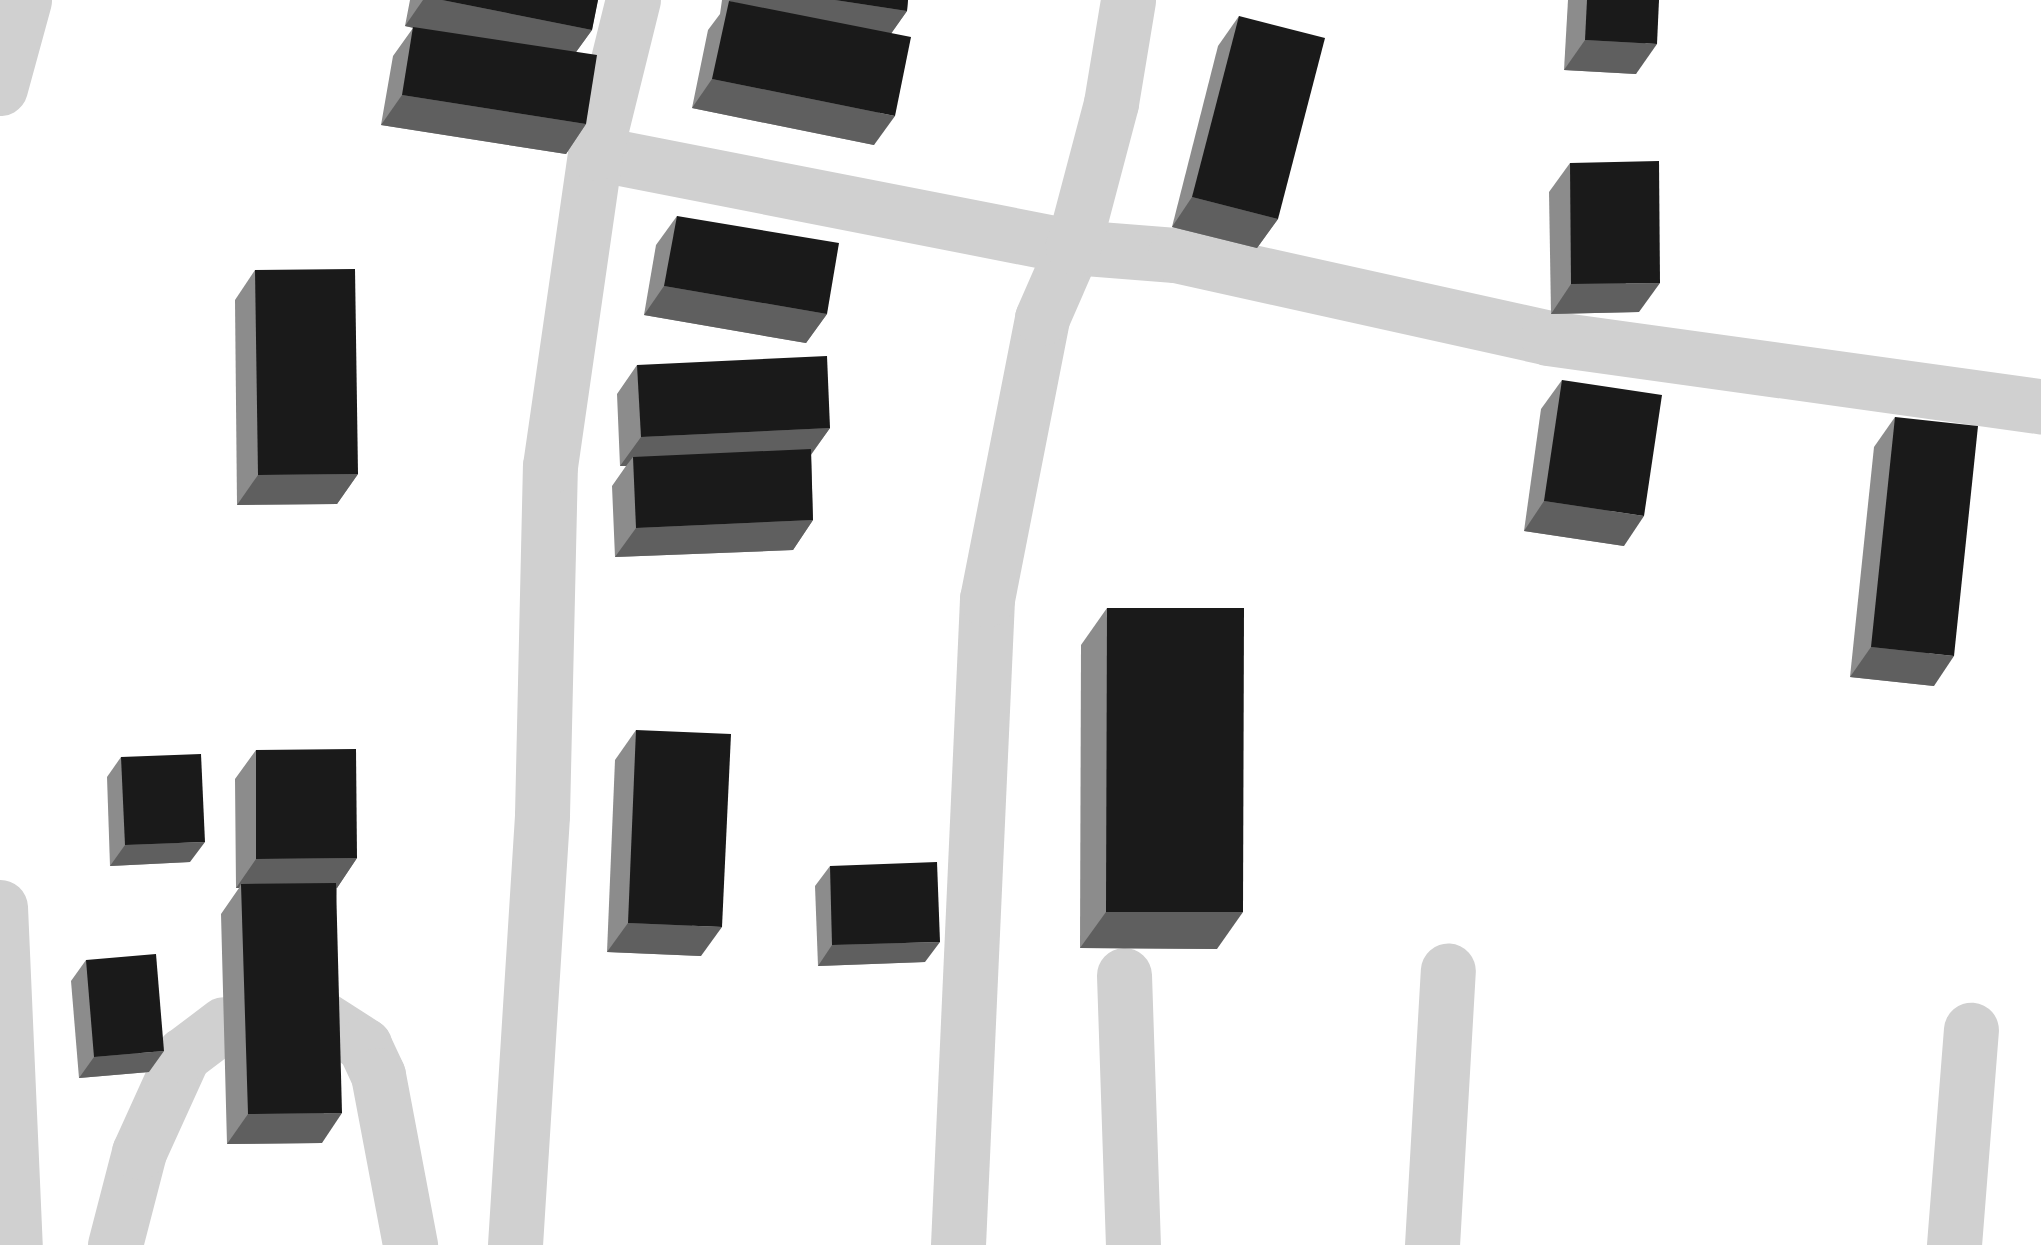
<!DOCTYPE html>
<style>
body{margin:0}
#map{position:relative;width:2041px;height:1245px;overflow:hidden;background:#fff;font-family:"Alegreya Sans",sans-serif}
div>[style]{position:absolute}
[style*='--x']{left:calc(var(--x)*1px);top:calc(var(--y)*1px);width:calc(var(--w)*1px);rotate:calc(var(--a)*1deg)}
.minor>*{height:55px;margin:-27.5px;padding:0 27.5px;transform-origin:27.5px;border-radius:27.5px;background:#d0d0d0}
.wall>*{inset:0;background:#8c8c8c}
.shaded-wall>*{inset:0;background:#5f5f5f}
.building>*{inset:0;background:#1a1a1a}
span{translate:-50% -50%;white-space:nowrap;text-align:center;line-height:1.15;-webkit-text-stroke:10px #fff;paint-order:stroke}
</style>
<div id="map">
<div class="minor">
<i style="--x:0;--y:88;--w:91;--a:-74.7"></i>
<i style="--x:595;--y:153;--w:487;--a:11.1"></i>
<i style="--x:1073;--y:247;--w:102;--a:4.5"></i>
<i style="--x:1175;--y:255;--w:382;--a:12.5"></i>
<i style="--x:1548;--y:338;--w:498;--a:7.9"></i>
<i style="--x:0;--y:907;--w:338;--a:87.5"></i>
<i style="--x:1124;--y:975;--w:270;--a:88.1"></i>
<i style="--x:319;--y:1016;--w:54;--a:32.8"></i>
<i style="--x:364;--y:1045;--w:33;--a:65"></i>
<i style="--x:378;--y:1075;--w:173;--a:79.3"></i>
<i style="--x:115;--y:1245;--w:96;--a:-75.5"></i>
<i style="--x:139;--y:1152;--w:107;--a:-65.6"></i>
<i style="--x:183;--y:1055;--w:51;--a:-37.1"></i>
<i style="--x:515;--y:1245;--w:431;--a:-86.4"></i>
<i style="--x:542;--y:815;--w:349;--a:-88.7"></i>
<i style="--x:550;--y:466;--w:316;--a:-81.8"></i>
<i style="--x:595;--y:153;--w:158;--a:-76.1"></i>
<i style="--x:958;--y:1245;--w:647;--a:-87.43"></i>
<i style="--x:987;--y:599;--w:286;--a:-78.9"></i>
<i style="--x:1042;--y:318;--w:77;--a:-66.4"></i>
<i style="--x:1073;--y:247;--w:149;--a:-75.2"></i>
<i style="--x:1111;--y:103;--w:104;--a:-80.6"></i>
<i style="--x:1432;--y:1245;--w:275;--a:-86.7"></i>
<i style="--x:1954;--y:1245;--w:216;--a:-85.5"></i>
</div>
<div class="wall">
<i style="clip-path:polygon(410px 0,598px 0,592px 30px,576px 52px,586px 124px,566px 154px,381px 125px,393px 56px,413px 28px,405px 26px)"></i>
<i style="clip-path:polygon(722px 0,908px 0,907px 11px,891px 33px,874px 145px,692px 108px,708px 30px,720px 14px)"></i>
<i style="clip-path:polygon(1568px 0,1659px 0,1636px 74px,1564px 70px)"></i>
<i style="clip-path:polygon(1239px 16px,1278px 219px,1257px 248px,1172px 227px,1218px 46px)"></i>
<i style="clip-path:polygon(1570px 163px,1639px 312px,1551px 314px,1549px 192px)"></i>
<i style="clip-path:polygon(677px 216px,827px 314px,806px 343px,644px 315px,656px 245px)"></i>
<i style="clip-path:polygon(255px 270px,358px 474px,337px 504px,237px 505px,235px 300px)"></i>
<i style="clip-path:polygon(637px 365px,830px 428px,811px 455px,813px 520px,793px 550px,615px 557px,612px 486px,626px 466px,620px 466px,617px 394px)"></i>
<i style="clip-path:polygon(1562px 380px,1624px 546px,1524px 531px,1541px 409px)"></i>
<i style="clip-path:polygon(1895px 417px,1934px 686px,1850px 677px,1874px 447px)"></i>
<i style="clip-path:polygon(1107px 608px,1217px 949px,1080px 948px,1081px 645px)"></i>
<i style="clip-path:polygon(636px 730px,701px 956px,607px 952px,615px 760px)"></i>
<i style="clip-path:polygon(256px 750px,357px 858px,337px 888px,322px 1143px,227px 1144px,221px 914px,239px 888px,236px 888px,235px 779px)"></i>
<i style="clip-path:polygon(121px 757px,190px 862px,110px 866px,107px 777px)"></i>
<i style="clip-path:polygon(830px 866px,925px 962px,818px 966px,815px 886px)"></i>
<i style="clip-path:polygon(86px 960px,149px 1072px,79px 1078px,71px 981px)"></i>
</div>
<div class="shaded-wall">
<i style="clip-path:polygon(423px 0,442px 0,592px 30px,571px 59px,405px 26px)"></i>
<i style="clip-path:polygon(730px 0,835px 0,907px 11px,886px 41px,729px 1px)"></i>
<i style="clip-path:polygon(1585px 40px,1657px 44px,1636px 74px,1564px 70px)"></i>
<i style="clip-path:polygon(712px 79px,895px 116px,874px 145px,692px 108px)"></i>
<i style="clip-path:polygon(402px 95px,586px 124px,566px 154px,381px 125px)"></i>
<i style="clip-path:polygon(1192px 197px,1278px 219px,1257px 248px,1172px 227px)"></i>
<i style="clip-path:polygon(1660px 283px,1639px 312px,1551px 314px,1571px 284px)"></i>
<i style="clip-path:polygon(664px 286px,827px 314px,806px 343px,644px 315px)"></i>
<i style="clip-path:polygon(830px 428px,809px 457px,633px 457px,626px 466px,620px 466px,641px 437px)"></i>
<i style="clip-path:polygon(358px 474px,337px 504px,237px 505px,258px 475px)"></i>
<i style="clip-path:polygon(1544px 501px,1644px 516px,1624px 546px,1524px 531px)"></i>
<i style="clip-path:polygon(813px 520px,793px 550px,615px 557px,636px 528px)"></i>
<i style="clip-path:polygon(1871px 647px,1954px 656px,1934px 686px,1850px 677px)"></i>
<i style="clip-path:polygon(205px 842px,190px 862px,110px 866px,125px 845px)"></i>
<i style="clip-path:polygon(357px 858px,337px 888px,241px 884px,239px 888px,236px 888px,256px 859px)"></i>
<i style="clip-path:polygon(1106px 912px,1243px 912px,1217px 949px,1080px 948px)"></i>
<i style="clip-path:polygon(628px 923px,722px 927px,701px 956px,607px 952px)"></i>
<i style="clip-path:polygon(940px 942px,925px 962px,818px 966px,832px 945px)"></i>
<i style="clip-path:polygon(164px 1051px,149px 1072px,79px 1078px,94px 1057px)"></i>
<i style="clip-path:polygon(342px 1113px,322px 1143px,227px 1144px,248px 1114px)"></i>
</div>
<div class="building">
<i style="clip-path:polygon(442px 0,598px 0,592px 30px)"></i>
<i style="clip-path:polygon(835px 0,908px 0,907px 11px)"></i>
<i style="clip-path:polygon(1587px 0,1659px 0,1657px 44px,1585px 40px)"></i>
<i style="clip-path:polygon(729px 1px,911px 37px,895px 116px,712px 79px)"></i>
<i style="clip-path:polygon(1239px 16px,1325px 38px,1278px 219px,1192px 197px)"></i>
<i style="clip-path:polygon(413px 27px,597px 55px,586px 124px,402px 95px)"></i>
<i style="clip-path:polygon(1659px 161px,1660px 283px,1571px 284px,1570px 163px)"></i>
<i style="clip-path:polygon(677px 216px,839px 243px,827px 314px,664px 286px)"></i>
<i style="clip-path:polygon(355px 269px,358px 474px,258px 475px,255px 270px)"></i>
<i style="clip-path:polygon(827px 356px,830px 428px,641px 437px,637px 365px)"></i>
<i style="clip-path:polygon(1562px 380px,1662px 395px,1644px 516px,1544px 501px)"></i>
<i style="clip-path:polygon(1895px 417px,1978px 426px,1954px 656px,1871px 647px)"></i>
<i style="clip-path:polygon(811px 449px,813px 520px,636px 528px,633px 457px)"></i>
<i style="clip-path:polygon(1107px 608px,1244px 608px,1243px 912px,1106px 912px)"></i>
<i style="clip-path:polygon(636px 730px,731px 734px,722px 927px,628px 923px)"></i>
<i style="clip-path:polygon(356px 749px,357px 858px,256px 859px,256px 750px)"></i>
<i style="clip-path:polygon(201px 754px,205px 842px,125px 845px,121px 757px)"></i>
<i style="clip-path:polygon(937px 862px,940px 942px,832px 945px,830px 866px)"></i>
<i style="clip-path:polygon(336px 883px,342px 1113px,248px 1114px,241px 884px)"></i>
<i style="clip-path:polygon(156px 954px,164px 1051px,94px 1057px,86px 960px)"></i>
</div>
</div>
